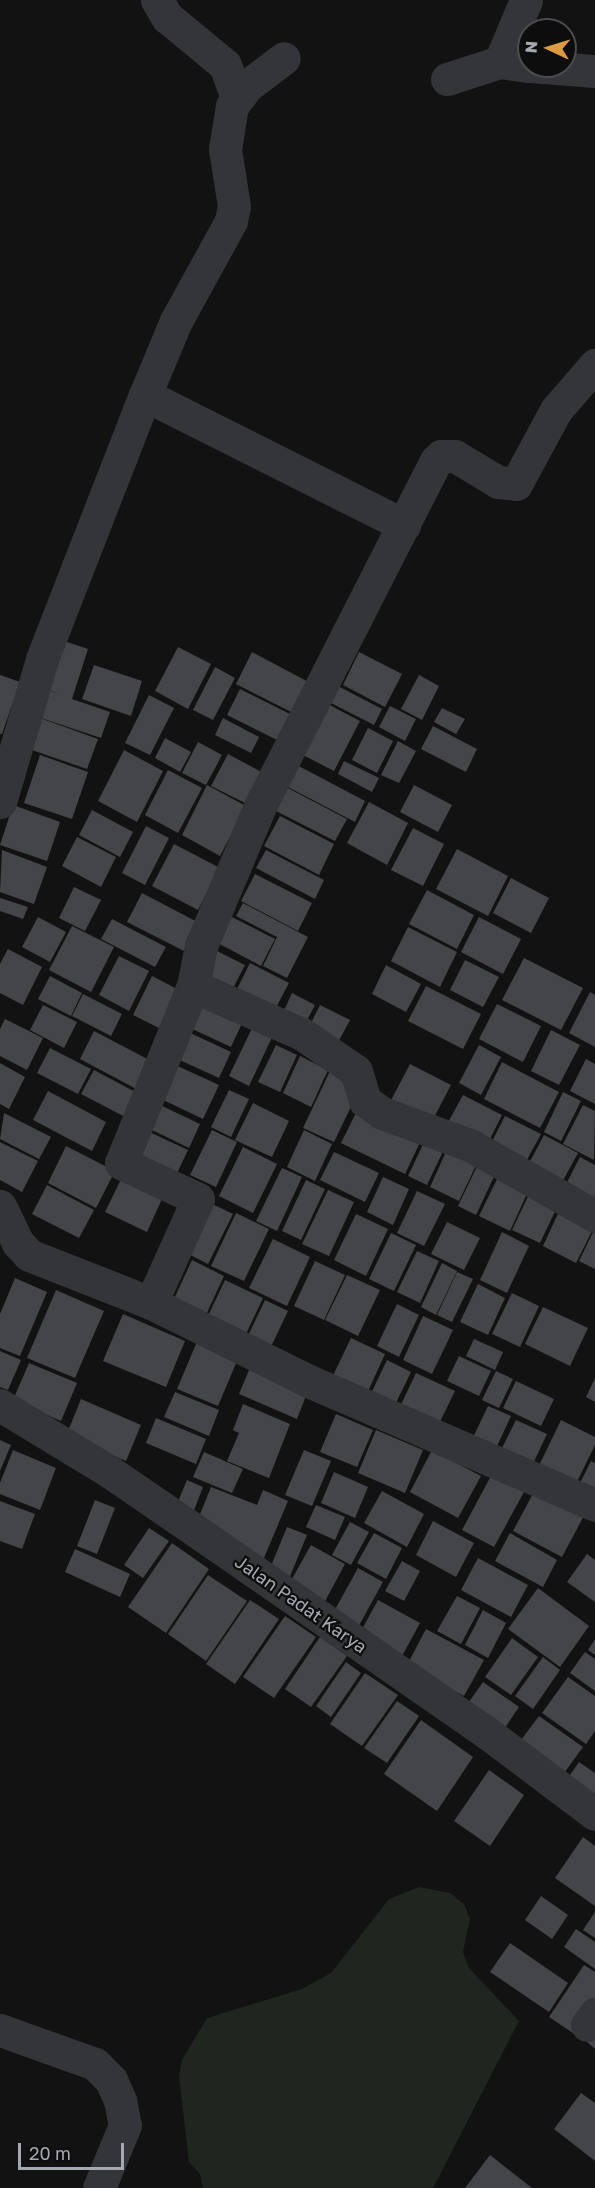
<!DOCTYPE html>
<style>
body{margin:0}
#map{position:relative;width:595px;height:2188px;overflow:hidden;background:#121213;font-family:"Golos Text",sans-serif}
div>[style]{position:absolute}
[style*='--x']{left:calc(var(--x)*1px);top:calc(var(--y)*1px);width:calc(var(--w)*1px);rotate:calc(var(--a)*1deg)}
.green>*{inset:0;background:#1f251f}
.building>*{inset:0;background:#444548}
.minor>*{height:33px;margin:-16.5px;padding:0 16.5px;transform-origin:16.5px;border-radius:16.5px;background:#333538}
span{translate:-50% -50%;white-space:nowrap;text-align:center;line-height:1.15;-webkit-text-stroke:4.5px #0d0d0e;paint-order:stroke}
.street-label{font-size:18px;color:#a5aab2}
.north{position:absolute;left:517px;top:18px;width:60px;height:60px;box-sizing:border-box;background:#0d0d0e;border:2px solid #4a4c50;border-radius:50%;rotate:274deg;font-size:16px;font-weight:700;line-height:24px;text-align:center;color:#a5aab2}
.north::after{content:'';display:block;margin:auto;width:21px;height:27px;background:#dc9a42;clip-path:polygon(50% 0,100% 100%,50% 72%,0 100%)}
.scale{position:absolute;left:18px;top:2143px;width:106px;height:27px;box-sizing:border-box;border:3px solid #a5aab2;border-top:0;padding-left:8px;font-size:18px;line-height:21px;white-space:nowrap;color:#a5aab2;-webkit-text-stroke:4px #0d0d0e;paint-order:stroke}
</style>
<div id="map">
<div class="green">
<i style="clip-path:polygon(419px 1887px,450px 1893px,464px 1904px,470px 1919px,463px 1952px,469px 1968px,519px 2021px,433px 2188px,203px 2188px,200px 2174px,189px 2162px,179px 2076px,182px 2060px,207px 2018px,302px 1989px,331px 1973px,389px 1899px)"></i>
</div>
<div class="building">
<i style="clip-path:polygon(55px 638px,88px 649px,72px 699px,110px 712px,101px 738px,41px 718px,50px 691px,59px 694px,39px 686px)"></i>
<i style="clip-path:polygon(178px 647px,211px 664px,188px 709px,155px 691px)"></i>
<i style="clip-path:polygon(252px 652px,314px 685px,299px 716px,236px 684px)"></i>
<i style="clip-path:polygon(359px 652px,402px 674px,385px 707px,343px 685px)"></i>
<i style="clip-path:polygon(94px 665px,142px 681px,131px 716px,82px 699px)"></i>
<i style="clip-path:polygon(215px 667px,235px 678px,213px 720px,193px 710px)"></i>
<i style="clip-path:polygon(0 675px,20px 682px,2px 734px,0 734px)"></i>
<i style="clip-path:polygon(419px 675px,439px 686px,422px 720px,401px 709px)"></i>
<i style="clip-path:polygon(336px 685px,382px 709px,374px 725px,327px 701px)"></i>
<i style="clip-path:polygon(240px 689px,296px 717px,283px 743px,227px 715px)"></i>
<i style="clip-path:polygon(149px 695px,174px 708px,150px 755px,125px 743px)"></i>
<i style="clip-path:polygon(322px 701px,360px 721px,334px 771px,297px 752px)"></i>
<i style="clip-path:polygon(390px 706px,416px 719px,405px 741px,379px 727px)"></i>
<i style="clip-path:polygon(442px 708px,465px 719px,456px 734px,434px 722px)"></i>
<i style="clip-path:polygon(40px 718px,98px 739px,87px 769px,29px 749px)"></i>
<i style="clip-path:polygon(223px 718px,259px 737px,251px 753px,215px 735px)"></i>
<i style="clip-path:polygon(433px 726px,477px 749px,466px 772px,421px 749px)"></i>
<i style="clip-path:polygon(368px 728px,393px 741px,377px 773px,352px 760px)"></i>
<i style="clip-path:polygon(165px 738px,191px 752px,180px 772px,155px 758px)"></i>
<i style="clip-path:polygon(398px 741px,416px 751px,399px 783px,381px 775px)"></i>
<i style="clip-path:polygon(198px 742px,222px 755px,206px 785px,182px 773px)"></i>
<i style="clip-path:polygon(124px 750px,163px 771px,137px 822px,98px 801px)"></i>
<i style="clip-path:polygon(228px 754px,267px 775px,251px 806px,211px 786px)"></i>
<i style="clip-path:polygon(40px 755px,88px 772px,72px 819px,24px 803px)"></i>
<i style="clip-path:polygon(344px 761px,379px 778px,372px 792px,338px 774px)"></i>
<i style="clip-path:polygon(295px 764px,365px 801px,355px 822px,284px 785px)"></i>
<i style="clip-path:polygon(168px 770px,202px 788px,178px 833px,145px 815px)"></i>
<i style="clip-path:polygon(207px 785px,246px 806px,220px 856px,182px 835px)"></i>
<i style="clip-path:polygon(282px 785px,347px 819px,335px 841px,270px 808px)"></i>
<i style="clip-path:polygon(414px 785px,452px 805px,438px 832px,400px 812px)"></i>
<i style="clip-path:polygon(369px 802px,408px 823px,387px 865px,347px 843px)"></i>
<i style="clip-path:polygon(13px 805px,60px 822px,47px 861px,0 845px)"></i>
<i style="clip-path:polygon(92px 810px,133px 832px,120px 857px,79px 835px)"></i>
<i style="clip-path:polygon(280px 816px,334px 844px,319px 875px,264px 846px)"></i>
<i style="clip-path:polygon(146px 826px,169px 838px,145px 885px,122px 873px)"></i>
<i style="clip-path:polygon(413px 828px,444px 844px,423px 886px,391px 870px)"></i>
<i style="clip-path:polygon(77px 837px,116px 857px,101px 887px,62px 866px)"></i>
<i style="clip-path:polygon(174px 844px,220px 868px,198px 910px,152px 886px)"></i>
<i style="clip-path:polygon(457px 849px,508px 876px,488px 916px,436px 889px)"></i>
<i style="clip-path:polygon(2px 850px,47px 867px,34px 904px,0 892px)"></i>
<i style="clip-path:polygon(266px 850px,324px 880px,315px 899px,256px 868px)"></i>
<i style="clip-path:polygon(255px 874px,312px 903px,298px 931px,241px 901px)"></i>
<i style="clip-path:polygon(511px 878px,549px 898px,531px 933px,493px 913px)"></i>
<i style="clip-path:polygon(74px 887px,101px 900px,85px 931px,59px 918px)"></i>
<i style="clip-path:polygon(427px 890px,474px 915px,457px 949px,409px 924px)"></i>
<i style="clip-path:polygon(142px 893px,203px 925px,188px 953px,127px 922px)"></i>
<i style="clip-path:polygon(0 898px,28px 907px,23px 919px,0 911px)"></i>
<i style="clip-path:polygon(243px 903px,308px 937px,287px 978px,263px 966px,277px 937px,236px 916px)"></i>
<i style="clip-path:polygon(226px 914px,275px 939px,261px 966px,212px 940px)"></i>
<i style="clip-path:polygon(38px 917px,66px 932px,50px 962px,22px 947px)"></i>
<i style="clip-path:polygon(479px 917px,521px 939px,503px 974px,461px 952px)"></i>
<i style="clip-path:polygon(112px 919px,166px 947px,155px 967px,101px 939px)"></i>
<i style="clip-path:polygon(72px 926px,114px 947px,91px 992px,49px 970px)"></i>
<i style="clip-path:polygon(408px 927px,457px 952px,440px 987px,391px 961px)"></i>
<i style="clip-path:polygon(8px 949px,42px 967px,23px 1005px,0 993px,0 964px)"></i>
<i style="clip-path:polygon(217px 951px,245px 965px,230px 994px,202px 980px)"></i>
<i style="clip-path:polygon(119px 956px,149px 971px,129px 1011px,99px 995px)"></i>
<i style="clip-path:polygon(524px 958px,583px 988px,561px 1030px,502px 1000px)"></i>
<i style="clip-path:polygon(465px 960px,499px 977px,483px 1007px,450px 990px)"></i>
<i style="clip-path:polygon(250px 963px,289px 983px,272px 1015px,234px 995px)"></i>
<i style="clip-path:polygon(386px 965px,421px 984px,406px 1012px,372px 994px)"></i>
<i style="clip-path:polygon(50px 976px,82px 993px,71px 1016px,38px 999px)"></i>
<i style="clip-path:polygon(152px 976px,179px 990px,159px 1028px,133px 1015px)"></i>
<i style="clip-path:polygon(426px 986px,481px 1014px,463px 1049px,408px 1021px)"></i>
<i style="clip-path:polygon(590px 992px,595px 995px,595px 1047px,569px 1033px)"></i>
<i style="clip-path:polygon(292px 993px,315px 1005px,303px 1028px,281px 1017px)"></i>
<i style="clip-path:polygon(83px 994px,122px 1014px,111px 1036px,72px 1016px)"></i>
<i style="clip-path:polygon(202px 999px,244px 1019px,231px 1047px,188px 1027px)"></i>
<i style="clip-path:polygon(497px 1004px,541px 1026px,523px 1062px,479px 1039px)"></i>
<i style="clip-path:polygon(43px 1005px,77px 1022px,64px 1048px,30px 1030px)"></i>
<i style="clip-path:polygon(320px 1005px,350px 1020px,335px 1048px,306px 1033px)"></i>
<i style="clip-path:polygon(5px 1019px,43px 1038px,27px 1070px,0 1056px,0 1029px)"></i>
<i style="clip-path:polygon(254px 1024px,274px 1033px,249px 1086px,229px 1076px)"></i>
<i style="clip-path:polygon(551px 1030px,580px 1045px,559px 1085px,531px 1071px)"></i>
<i style="clip-path:polygon(94px 1031px,155px 1063px,140px 1091px,80px 1059px)"></i>
<i style="clip-path:polygon(186px 1031px,231px 1052px,219px 1078px,173px 1057px)"></i>
<i style="clip-path:polygon(276px 1045px,297px 1055px,280px 1092px,258px 1082px)"></i>
<i style="clip-path:polygon(479px 1045px,501px 1057px,481px 1095px,459px 1083px)"></i>
<i style="clip-path:polygon(50px 1048px,91px 1069px,78px 1094px,37px 1073px)"></i>
<i style="clip-path:polygon(300px 1056px,328px 1070px,311px 1107px,283px 1093px)"></i>
<i style="clip-path:polygon(586px 1059px,595px 1064px,595px 1104px,570px 1091px)"></i>
<i style="clip-path:polygon(502px 1062px,559px 1092px,540px 1128px,484px 1099px)"></i>
<i style="clip-path:polygon(0 1063px,25px 1077px,9px 1109px,0 1104px)"></i>
<i style="clip-path:polygon(171px 1063px,219px 1085px,203px 1119px,155px 1096px)"></i>
<i style="clip-path:polygon(410px 1064px,451px 1085px,429px 1127px,388px 1106px)"></i>
<i style="clip-path:polygon(94px 1070px,141px 1095px,129px 1119px,81px 1094px)"></i>
<i style="clip-path:polygon(330px 1071px,361px 1086px,334px 1142px,303px 1128px)"></i>
<i style="clip-path:polygon(229px 1090px,249px 1099px,231px 1137px,211px 1127px)"></i>
<i style="clip-path:polygon(48px 1091px,106px 1122px,92px 1151px,33px 1120px)"></i>
<i style="clip-path:polygon(563px 1092px,581px 1101px,561px 1141px,544px 1132px)"></i>
<i style="clip-path:polygon(463px 1095px,502px 1115px,485px 1149px,445px 1128px)"></i>
<i style="clip-path:polygon(253px 1103px,289px 1121px,272px 1157px,235px 1140px)"></i>
<i style="clip-path:polygon(158px 1104px,200px 1124px,189px 1148px,146px 1127px)"></i>
<i style="clip-path:polygon(360px 1105px,423px 1136px,405px 1174px,341px 1143px)"></i>
<i style="clip-path:polygon(583px 1105px,595px 1111px,594px 1160px,563px 1144px)"></i>
<i style="clip-path:polygon(4px 1113px,51px 1137px,39px 1159px,0 1139px)"></i>
<i style="clip-path:polygon(505px 1116px,541px 1134px,523px 1167px,488px 1149px)"></i>
<i style="clip-path:polygon(145px 1130px,188px 1150px,171px 1186px,129px 1165px)"></i>
<i style="clip-path:polygon(212px 1130px,237px 1142px,216px 1187px,190px 1175px)"></i>
<i style="clip-path:polygon(304px 1130px,332px 1144px,315px 1181px,287px 1167px)"></i>
<i style="clip-path:polygon(544px 1135px,578px 1153px,560px 1186px,526px 1169px)"></i>
<i style="clip-path:polygon(427px 1136px,446px 1145px,427px 1185px,408px 1176px)"></i>
<i style="clip-path:polygon(0 1142px,38px 1161px,22px 1192px,0 1180px)"></i>
<i style="clip-path:polygon(450px 1143px,480px 1157px,459px 1201px,430px 1187px)"></i>
<i style="clip-path:polygon(66px 1146px,115px 1171px,96px 1208px,48px 1183px)"></i>
<i style="clip-path:polygon(243px 1147px,277px 1164px,253px 1213px,219px 1196px)"></i>
<i style="clip-path:polygon(334px 1152px,379px 1173px,365px 1202px,320px 1180px)"></i>
<i style="clip-path:polygon(580px 1157px,595px 1165px,595px 1209px,562px 1192px)"></i>
<i style="clip-path:polygon(481px 1158px,499px 1166px,476px 1215px,458px 1206px)"></i>
<i style="clip-path:polygon(282px 1168px,302px 1177px,277px 1231px,256px 1221px)"></i>
<i style="clip-path:polygon(126px 1169px,167px 1188px,147px 1232px,105px 1212px)"></i>
<i style="clip-path:polygon(501px 1171px,531px 1185px,510px 1231px,479px 1216px)"></i>
<i style="clip-path:polygon(383px 1177px,409px 1189px,393px 1225px,367px 1212px)"></i>
<i style="clip-path:polygon(306px 1180px,325px 1189px,301px 1240px,282px 1231px)"></i>
<i style="clip-path:polygon(47px 1185px,94px 1210px,79px 1238px,32px 1214px)"></i>
<i style="clip-path:polygon(533px 1186px,561px 1199px,540px 1243px,512px 1230px)"></i>
<i style="clip-path:polygon(328px 1190px,354px 1202px,329px 1256px,302px 1244px)"></i>
<i style="clip-path:polygon(417px 1191px,445px 1204px,424px 1246px,397px 1233px)"></i>
<i style="clip-path:polygon(202px 1199px,233px 1214px,208px 1264px,179px 1249px)"></i>
<i style="clip-path:polygon(562px 1205px,595px 1225px,576px 1263px,543px 1246px)"></i>
<i style="clip-path:polygon(236px 1213px,269px 1229px,244px 1281px,211px 1266px)"></i>
<i style="clip-path:polygon(356px 1214px,388px 1229px,366px 1276px,334px 1260px)"></i>
<i style="clip-path:polygon(447px 1222px,480px 1238px,464px 1270px,431px 1254px)"></i>
<i style="clip-path:polygon(595px 1228px,595px 1269px,579px 1261px)"></i>
<i style="clip-path:polygon(502px 1232px,529px 1246px,507px 1293px,480px 1280px)"></i>
<i style="clip-path:polygon(391px 1233px,416px 1245px,394px 1291px,369px 1279px)"></i>
<i style="clip-path:polygon(273px 1239px,310px 1257px,287px 1306px,249px 1288px)"></i>
<i style="clip-path:polygon(417px 1251px,439px 1261px,420px 1303px,397px 1292px)"></i>
<i style="clip-path:polygon(192px 1260px,224px 1276px,205px 1317px,173px 1301px)"></i>
<i style="clip-path:polygon(315px 1261px,345px 1275px,324px 1320px,294px 1306px)"></i>
<i style="clip-path:polygon(442px 1263px,457px 1271px,436px 1315px,421px 1307px)"></i>
<i style="clip-path:polygon(457px 1272px,473px 1279px,452px 1322px,437px 1315px)"></i>
<i style="clip-path:polygon(347px 1275px,380px 1290px,358px 1336px,325px 1320px)"></i>
<i style="clip-path:polygon(15px 1278px,47px 1292px,20px 1356px,0 1348px,0 1314px)"></i>
<i style="clip-path:polygon(225px 1280px,263px 1298px,245px 1336px,207px 1318px)"></i>
<i style="clip-path:polygon(478px 1284px,505px 1298px,488px 1335px,460px 1322px)"></i>
<i style="clip-path:polygon(56px 1290px,104px 1311px,75px 1378px,27px 1358px)"></i>
<i style="clip-path:polygon(512px 1293px,539px 1306px,520px 1347px,492px 1334px)"></i>
<i style="clip-path:polygon(265px 1300px,288px 1311px,269px 1351px,246px 1340px)"></i>
<i style="clip-path:polygon(397px 1304px,419px 1315px,399px 1357px,377px 1346px)"></i>
<i style="clip-path:polygon(543px 1307px,588px 1328px,570px 1366px,525px 1344px)"></i>
<i style="clip-path:polygon(123px 1314px,185px 1341px,166px 1387px,103px 1361px)"></i>
<i style="clip-path:polygon(423px 1316px,453px 1330px,432px 1374px,403px 1360px)"></i>
<i style="clip-path:polygon(199px 1337px,240px 1354px,218px 1406px,177px 1389px)"></i>
<i style="clip-path:polygon(351px 1338px,385px 1354px,364px 1400px,329px 1384px)"></i>
<i style="clip-path:polygon(474px 1339px,503px 1352px,495px 1370px,466px 1356px)"></i>
<i style="clip-path:polygon(0 1351px,21px 1360px,8px 1390px,0 1387px)"></i>
<i style="clip-path:polygon(459px 1356px,491px 1371px,479px 1396px,447px 1381px)"></i>
<i style="clip-path:polygon(387px 1360px,411px 1372px,390px 1415px,366px 1404px)"></i>
<i style="clip-path:polygon(29px 1363px,77px 1383px,61px 1421px,13px 1400px)"></i>
<i style="clip-path:polygon(252px 1363px,309px 1388px,297px 1419px,239px 1394px)"></i>
<i style="clip-path:polygon(496px 1371px,513px 1379px,499px 1408px,482px 1400px)"></i>
<i style="clip-path:polygon(416px 1373px,455px 1391px,435px 1432px,397px 1413px)"></i>
<i style="clip-path:polygon(595px 1378px,595px 1402px,586px 1397px)"></i>
<i style="clip-path:polygon(516px 1381px,554px 1399px,541px 1426px,503px 1408px)"></i>
<i style="clip-path:polygon(175px 1392px,219px 1410px,209px 1436px,164px 1417px)"></i>
<i style="clip-path:polygon(81px 1399px,141px 1425px,126px 1461px,66px 1436px)"></i>
<i style="clip-path:polygon(243px 1404px,290px 1424px,269px 1478px,227px 1461px,239px 1433px,233px 1430px)"></i>
<i style="clip-path:polygon(488px 1406px,511px 1416px,491px 1459px,468px 1448px)"></i>
<i style="clip-path:polygon(336px 1414px,373px 1430px,357px 1467px,320px 1452px)"></i>
<i style="clip-path:polygon(156px 1418px,206px 1439px,196px 1464px,146px 1443px)"></i>
<i style="clip-path:polygon(516px 1420px,547px 1434px,529px 1472px,497px 1458px)"></i>
<i style="clip-path:polygon(561px 1420px,595px 1437px,595px 1445px,571px 1494px,534px 1476px)"></i>
<i style="clip-path:polygon(376px 1430px,423px 1450px,405px 1493px,358px 1473px)"></i>
<i style="clip-path:polygon(0 1440px,11px 1445px,0 1471px)"></i>
<i style="clip-path:polygon(13px 1450px,56px 1468px,40px 1510px,0 1494px,0 1483px)"></i>
<i style="clip-path:polygon(304px 1450px,331px 1461px,312px 1506px,285px 1495px)"></i>
<i style="clip-path:polygon(432px 1450px,481px 1476px,458px 1518px,410px 1492px)"></i>
<i style="clip-path:polygon(204px 1452px,243px 1469px,232px 1493px,193px 1477px)"></i>
<i style="clip-path:polygon(591px 1461px,595px 1463px,595px 1495px,578px 1487px)"></i>
<i style="clip-path:polygon(334px 1472px,368px 1487px,355px 1518px,321px 1503px)"></i>
<i style="clip-path:polygon(492px 1474px,524px 1492px,494px 1547px,462px 1530px)"></i>
<i style="clip-path:polygon(187px 1480px,203px 1487px,191px 1518px,174px 1511px)"></i>
<i style="clip-path:polygon(211px 1487px,257px 1505px,263px 1490px,288px 1501px,261px 1565px,196px 1524px)"></i>
<i style="clip-path:polygon(536px 1488px,585px 1514px,562px 1557px,513px 1531px)"></i>
<i style="clip-path:polygon(382px 1491px,424px 1514px,407px 1547px,364px 1523px)"></i>
<i style="clip-path:polygon(95px 1500px,115px 1508px,97px 1554px,77px 1546px)"></i>
<i style="clip-path:polygon(0 1501px,35px 1514px,22px 1549px,0 1541px)"></i>
<i style="clip-path:polygon(316px 1505px,345px 1517px,335px 1540px,306px 1527px)"></i>
<i style="clip-path:polygon(433px 1521px,474px 1543px,456px 1577px,416px 1555px)"></i>
<i style="clip-path:polygon(350px 1522px,369px 1532px,351px 1565px,332px 1555px)"></i>
<i style="clip-path:polygon(287px 1527px,307px 1535px,286px 1586px,266px 1578px)"></i>
<i style="clip-path:polygon(149px 1528px,169px 1541px,143px 1578px,124px 1565px)"></i>
<i style="clip-path:polygon(374px 1533px,402px 1548px,386px 1579px,357px 1563px)"></i>
<i style="clip-path:polygon(510px 1533px,557px 1560px,543px 1587px,495px 1561px)"></i>
<i style="clip-path:polygon(172px 1543px,209px 1569px,166px 1633px,128px 1607px)"></i>
<i style="clip-path:polygon(311px 1545px,345px 1564px,323px 1605px,288px 1586px)"></i>
<i style="clip-path:polygon(75px 1549px,130px 1574px,120px 1597px,65px 1572px)"></i>
<i style="clip-path:polygon(587px 1554px,595px 1560px,595px 1602px,567px 1582px)"></i>
<i style="clip-path:polygon(478px 1558px,528px 1585px,511px 1617px,461px 1590px)"></i>
<i style="clip-path:polygon(402px 1561px,420px 1571px,404px 1601px,385px 1591px)"></i>
<i style="clip-path:polygon(358px 1568px,383px 1582px,357px 1629px,332px 1615px)"></i>
<i style="clip-path:polygon(208px 1575px,247px 1601px,206px 1661px,168px 1634px)"></i>
<i style="clip-path:polygon(538px 1588px,589px 1626px,560px 1667px,508px 1629px)"></i>
<i style="clip-path:polygon(457px 1596px,480px 1608px,461px 1644px,437px 1631px)"></i>
<i style="clip-path:polygon(250px 1600px,279px 1619px,235px 1684px,206px 1664px)"></i>
<i style="clip-path:polygon(378px 1600px,420px 1623px,402px 1656px,360px 1633px)"></i>
<i style="clip-path:polygon(483px 1610px,506px 1623px,488px 1658px,465px 1645px)"></i>
<i style="clip-path:polygon(285px 1616px,316px 1637px,274px 1698px,243px 1677px)"></i>
<i style="clip-path:polygon(426px 1629px,484px 1660px,464px 1696px,407px 1665px)"></i>
<i style="clip-path:polygon(320px 1637px,347px 1656px,311px 1707px,285px 1689px)"></i>
<i style="clip-path:polygon(512px 1638px,538px 1657px,511px 1695px,485px 1677px)"></i>
<i style="clip-path:polygon(595px 1639px,595px 1655px,588px 1650px)"></i>
<i style="clip-path:polygon(585px 1652px,595px 1659px,595px 1691px,570px 1673px)"></i>
<i style="clip-path:polygon(543px 1657px,560px 1670px,533px 1709px,515px 1696px)"></i>
<i style="clip-path:polygon(346px 1662px,361px 1673px,331px 1717px,316px 1706px)"></i>
<i style="clip-path:polygon(365px 1673px,398px 1695px,362px 1746px,330px 1724px)"></i>
<i style="clip-path:polygon(568px 1677px,595px 1696px,595px 1731px,586px 1744px,542px 1713px)"></i>
<i style="clip-path:polygon(483px 1682px,519px 1707px,500px 1735px,464px 1709px)"></i>
<i style="clip-path:polygon(397px 1701px,419px 1716px,387px 1763px,364px 1748px)"></i>
<i style="clip-path:polygon(539px 1716px,583px 1747px,562px 1776px,518px 1744px)"></i>
<i style="clip-path:polygon(421px 1720px,473px 1757px,437px 1811px,384px 1774px)"></i>
<i style="clip-path:polygon(579px 1762px,595px 1773px,595px 1808px,563px 1785px)"></i>
<i style="clip-path:polygon(489px 1770px,524px 1795px,490px 1846px,454px 1821px)"></i>
<i style="clip-path:polygon(583px 1837px,595px 1846px,595px 1906px,555px 1878px)"></i>
<i style="clip-path:polygon(541px 1896px,568px 1915px,552px 1939px,525px 1920px)"></i>
<i style="clip-path:polygon(595px 1912px,595px 1938px,583px 1930px)"></i>
<i style="clip-path:polygon(576px 1929px,595px 1942px,595px 1969px,564px 1947px)"></i>
<i style="clip-path:polygon(510px 1943px,568px 1983px,549px 2012px,490px 1972px)"></i>
<i style="clip-path:polygon(584px 1965px,595px 1972px,595px 2007px,576px 2035px,549px 2017px)"></i>
<i style="clip-path:polygon(595px 2031px,595px 2049px,587px 2042px)"></i>
<i style="clip-path:polygon(581px 2093px,595px 2103px,595px 2161px,554px 2129px)"></i>
<i style="clip-path:polygon(490px 2155px,532px 2188px,465px 2188px)"></i>
</div>
<div class="minor">
<i style="--x:157;--y:0;--w:20;--a:60"></i>
<i style="--x:167;--y:17;--w:75;--a:39.6"></i>
<i style="--x:225;--y:65;--w:33;--a:70"></i>
<i style="--x:500;--y:62;--w:67;--a:-67.2"></i>
<i style="--x:530;--y:66;--w:65;--a:4.4"></i>
<i style="--x:447;--y:79;--w:56;--a:-17.8"></i>
<i style="--x:500;--y:62;--w:29;--a:8"></i>
<i style="--x:145;--y:395;--w:290;--a:26.7"></i>
<i style="--x:0;--y:802;--w:149;--a:-73.6"></i>
<i style="--x:42;--y:659;--w:283;--a:-68.7"></i>
<i style="--x:145;--y:395;--w:80;--a:-67.3"></i>
<i style="--x:176;--y:321;--w:114;--a:-61.2"></i>
<i style="--x:231;--y:221;--w:15;--a:-79"></i>
<i style="--x:234;--y:206;--w:58;--a:-99"></i>
<i style="--x:225;--y:149;--w:44;--a:-80.8"></i>
<i style="--x:232;--y:106;--w:25;--a:-53"></i>
<i style="--x:247;--y:86;--w:46;--a:-37.1"></i>
<i style="--x:193;--y:986;--w:119;--a:23.8"></i>
<i style="--x:302;--y:1034;--w:65;--a:34.4"></i>
<i style="--x:356;--y:1071;--w:31;--a:73"></i>
<i style="--x:365;--y:1101;--w:21;--a:35"></i>
<i style="--x:382;--y:1113;--w:94;--a:20"></i>
<i style="--x:470;--y:1145;--w:144;--a:29.6"></i>
<i style="--x:0;--y:1206;--w:41;--a:64.1"></i>
<i style="--x:18;--y:1243;--w:16;--a:47"></i>
<i style="--x:29;--y:1255;--w:131;--a:21.5"></i>
<i style="--x:151;--y:1303;--w:178;--a:26.3"></i>
<i style="--x:311;--y:1382;--w:309;--a:23.4"></i>
<i style="--x:151;--y:1303;--w:114;--a:-65.7"></i>
<i style="--x:198;--y:1199;--w:85;--a:-154.9"></i>
<i style="--x:121;--y:1163;--w:191;--a:-67.9"></i>
<i style="--x:193;--y:986;--w:41;--a:-78.7"></i>
<i style="--x:201;--y:946;--w:154;--a:-67.1"></i>
<i style="--x:261;--y:804;--w:385;--a:-63"></i>
<i style="--x:436;--y:461;--w:7;--a:-45"></i>
<i style="--x:441;--y:456;--w:14;--a:0"></i>
<i style="--x:455;--y:456;--w:50;--a:31.2"></i>
<i style="--x:498;--y:482;--w:18;--a:6"></i>
<i style="--x:516;--y:484;--w:84;--a:-61.6"></i>
<i style="--x:556;--y:410;--w:60;--a:-49.1"></i>
<i style="--x:0;--y:1405;--w:129;--a:31.3"></i>
<i style="--x:110;--y:1472;--w:131;--a:34.4"></i>
<i style="--x:218;--y:1546;--w:326;--a:34.8"></i>
<i style="--x:486;--y:1732;--w:136;--a:37"></i>
<i style="--x:587;--y:2025;--w:14;--a:-54"></i>
<i style="--x:0;--y:2030;--w:101;--a:19.7"></i>
<i style="--x:95;--y:2064;--w:23;--a:45"></i>
<i style="--x:111;--y:2080;--w:22;--a:66"></i>
<i style="--x:120;--y:2100;--w:25;--a:79"></i>
<i style="--x:125;--y:2125;--w:68;--a:112.4"></i>
</div>
<div class="street-label">
<span style="left:301px;top:1604px;rotate:35deg">Jalan Padat Karya</span>
</div>
<div class="north">N</div>
<div class="scale">20 m</div>
</div>
